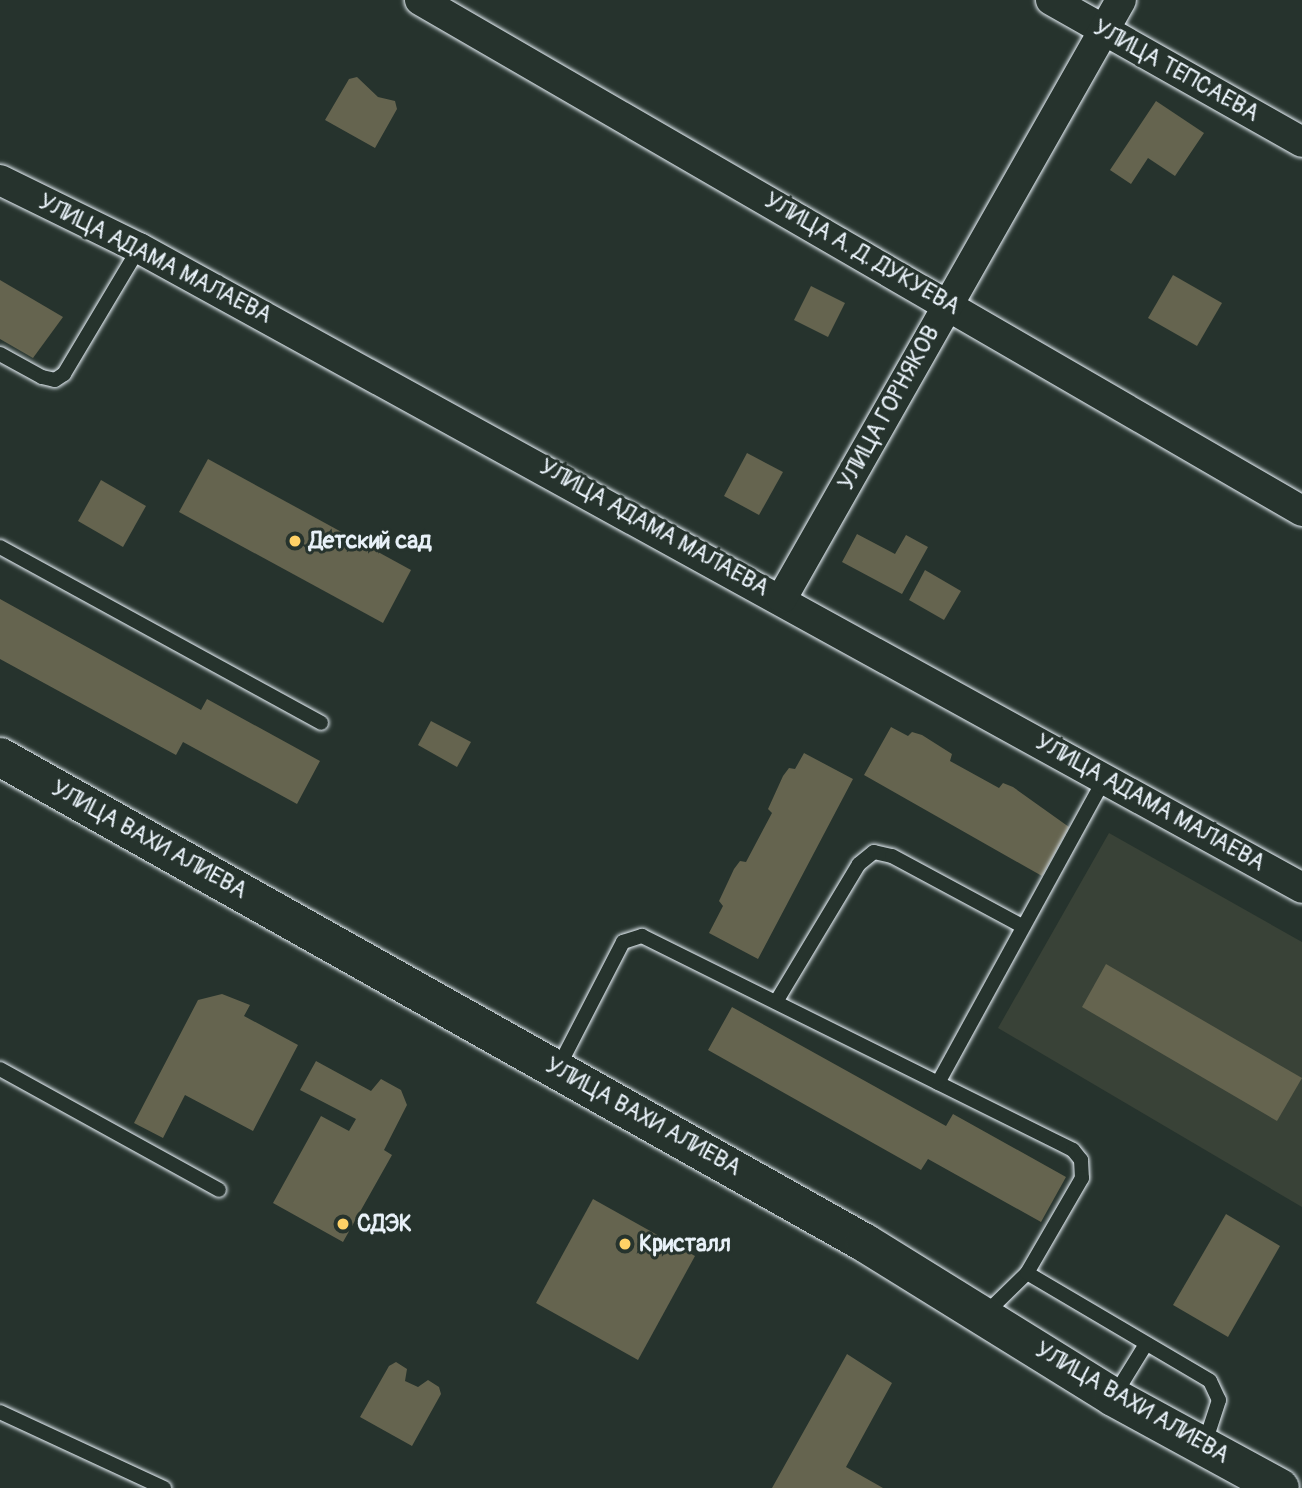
<!DOCTYPE html>
<meta charset="utf-8">
<style>
body{margin:0}
#map{position:relative;width:1302px;height:1488px;overflow:hidden;background:#26332d;font-family:Pangolin,sans-serif}
div>[style]{position:absolute}
[style*='--x']{left:calc(var(--x)*1px);top:calc(var(--y)*1px);width:calc(var(--w)*1px);rotate:calc(var(--a)*1deg)}
.built>*{inset:0;background:#394237}
.building>*{inset:0;background:#65644f}
.roads{filter:drop-shadow(0 0 2px #e8f1f8) drop-shadow(0 0 2px #e8f1f8)}
.service>*{height:14px;margin:-7px;padding:0 7px;transform-origin:7px;border-radius:7px;background:#26332d}
.minor>*{height:30px;margin:-15px;padding:0 15px;transform-origin:15px;border-radius:15px;background:#26332d}
.secondary>*{height:38px;margin:-19px;padding:0 19px;transform-origin:19px;border-radius:19px;background:#26332d}
.dots>*{width:19px;height:19px;translate:-50% -50%;box-sizing:border-box;border:4px solid #26332d;border-radius:50%}
span{translate:-50% -50%;white-space:nowrap;text-align:center;line-height:1.15;-webkit-text-stroke:6px #26332d;paint-order:stroke}
.street-label{font-size:23px;color:#e8f1f8}
.poi-label{font-size:23px;color:#e8f1f8;font-weight:700}
.left{translate:0 -50%;text-align:left}
</style>
<div id="map">
<div class="built">
<i style="clip-path:polygon(1109px 833px,1302px 942px,1302px 1207px,998px 1028px)"></i>
</div>
<div class="building">
<i style="clip-path:polygon(357px 77px,378px 97px,395px 101px,397px 109px,375px 148px,325px 120px,349px 79px)"></i>
<i style="clip-path:polygon(1156px 101px,1204px 133px,1175px 176px,1148px 158px,1131px 184px,1110px 170px)"></i>
<i style="clip-path:polygon(1173px 275px,1222px 303px,1197px 346px,1148px 318px)"></i>
<i style="clip-path:polygon(0 280px,63px 317px,33px 358px,0 339px)"></i>
<i style="clip-path:polygon(811px 286px,845px 303px,828px 337px,794px 320px)"></i>
<i style="clip-path:polygon(747px 453px,783px 472px,759px 515px,724px 496px)"></i>
<i style="clip-path:polygon(208px 459px,411px 570px,383px 623px,179px 512px)"></i>
<i style="clip-path:polygon(101px 480px,146px 506px,123px 547px,78px 521px)"></i>
<i style="clip-path:polygon(857px 534px,895px 554px,906px 535px,928px 547px,902px 594px,842px 562px)"></i>
<i style="clip-path:polygon(925px 570px,961px 591px,944px 620px,909px 600px)"></i>
<i style="clip-path:polygon(0 599px,201px 710px,207px 699px,320px 761px,297px 804px,183px 742px,176px 755px,0 659px)"></i>
<i style="clip-path:polygon(431px 721px,471px 742px,457px 767px,418px 745px)"></i>
<i style="clip-path:polygon(891px 727px,908px 736px,912px 732px,922px 735px,952px 754px,950px 761px,999px 788px,1003px 783px,1013px 787px,1069px 827px,1042px 876px,864px 775px)"></i>
<i style="clip-path:polygon(804px 753px,853px 779px,758px 959px,709px 933px,723px 906px,719px 901px,734px 869px,740px 861px,746px 862px,772px 813px,768px 809px,783px 776px,789px 768px,795px 769px)"></i>
<i style="clip-path:polygon(1106px 964px,1302px 1078px,1277px 1121px,1082px 1007px)"></i>
<i style="clip-path:polygon(222px 994px,250px 1005px,244px 1016px,298px 1045px,253px 1131px,185px 1095px,163px 1138px,134px 1123px,198px 1000px)"></i>
<i style="clip-path:polygon(732px 1007px,946px 1126px,953px 1114px,1066px 1177px,1041px 1222px,928px 1159px,921px 1170px,708px 1050px)"></i>
<i style="clip-path:polygon(316px 1061px,371px 1091px,381px 1079px,401px 1090px,407px 1105px,384px 1150px,392px 1155px,343px 1242px,273px 1203px,321px 1116px,349px 1131px,356px 1119px,300px 1090px)"></i>
<i style="clip-path:polygon(593px 1199px,695px 1256px,638px 1360px,536px 1303px)"></i>
<i style="clip-path:polygon(1226px 1214px,1280px 1246px,1228px 1337px,1173px 1305px)"></i>
<i style="clip-path:polygon(847px 1354px,892px 1383px,846px 1467px,883px 1488px,772px 1488px)"></i>
<i style="clip-path:polygon(396px 1362px,407px 1369px,405px 1381px,418px 1387px,428px 1380px,439px 1387px,441px 1394px,412px 1446px,360px 1417px,389px 1366px)"></i>
</div>
<div class="roads">
<div class="service">
<i style="--x:0;--y:354;--w:48;--a:28.7"></i>
<i style="--x:42;--y:377;--w:13;--a:13"></i>
<i style="--x:55;--y:380;--w:11;--a:-34"></i>
<i style="--x:64;--y:374;--w:147;--a:-59.2"></i>
<i style="--x:0;--y:547;--w:366;--a:28.7"></i>
<i style="--x:776;--y:1002;--w:161;--a:-59"></i>
<i style="--x:859;--y:864;--w:19;--a:-39"></i>
<i style="--x:874;--y:852;--w:18;--a:13"></i>
<i style="--x:892;--y:856;--w:148;--a:28.3"></i>
<i style="--x:558;--y:1068;--w:142;--a:-62.7"></i>
<i style="--x:623;--y:942;--w:20;--a:-18"></i>
<i style="--x:642;--y:936;--w:481;--a:26.4"></i>
<i style="--x:1073;--y:1150;--w:13;--a:51"></i>
<i style="--x:1081;--y:1160;--w:18;--a:87"></i>
<i style="--x:1082;--y:1178;--w:110;--a:120.1"></i>
<i style="--x:1027;--y:1273;--w:59;--a:135.7"></i>
<i style="--x:0;--y:1069;--w:250;--a:28.9"></i>
<i style="--x:938;--y:1083;--w:348;--a:-61.3"></i>
<i style="--x:1027;--y:1273;--w:212;--a:30.5"></i>
<i style="--x:1210;--y:1381;--w:21;--a:65"></i>
<i style="--x:1219;--y:1400;--w:48;--a:108.1"></i>
<i style="--x:1114;--y:1396;--w:61;--a:-58.4"></i>
<i style="--x:0;--y:1412;--w:181;--a:24.9"></i>
</div>
<div class="minor">
<i style="--x:420;--y:0;--w:1019;--a:30.09"></i>
<i style="--x:1051;--y:0;--w:288;--a:29.5"></i>
<i style="--x:0;--y:180;--w:155;--a:26.1"></i>
<i style="--x:139;--y:248;--w:1327;--a:28.82"></i>
<i style="--x:782;--y:598;--w:687;--a:-60.45"></i>
</div>
<div class="secondary">
<i style="--x:0;--y:757;--w:992;--a:29.33"></i>
<i style="--x:865;--y:1243;--w:292;--a:31.8"></i>
<i style="--x:1113;--y:1397;--w:190;--a:28.6"></i>
</div>
</div>
<div class="dots">
<i style="left:295px;top:541px;background:#ffd166"></i>
<i style="left:343px;top:1224px;background:#ffd166"></i>
<i style="left:625px;top:1244px;background:#ffd166"></i>
</div>
<div class="street-label">
<span style="left:1176px;top:71px;rotate:29deg">УЛИЦА ТЕПСАЕВА</span>
<span style="left:862px;top:254px;rotate:30deg">УЛИЦА А. Д. ДУКУЕВА</span>
<span style="left:155px;top:259px;rotate:27deg">УЛИЦА АДАМА МАЛАЕВА</span>
<span style="left:889px;top:408px;rotate:-61deg">УЛИЦА ГОРНЯКОВ</span>
<span style="left:654px;top:528px;rotate:29deg">УЛИЦА АДАМА МАЛАЕВА</span>
<span style="left:1150px;top:803px;rotate:29deg">УЛИЦА АДАМА МАЛАЕВА</span>
<span style="left:149px;top:840px;rotate:29deg">УЛИЦА ВАХИ АЛИЕВА</span>
<span style="left:643px;top:1117px;rotate:29deg">УЛИЦА ВАХИ АЛИЕВА</span>
<span style="left:1132px;top:1403px;rotate:30deg">УЛИЦА ВАХИ АЛИЕВА</span>
</div>
<div class="poi-label">
<span class="left" style="left:309px;top:541px">Детский сад</span>
<span class="left" style="left:357px;top:1224px">СДЭК</span>
<span class="left" style="left:639px;top:1244px">Кристалл</span>
</div>
</div>
